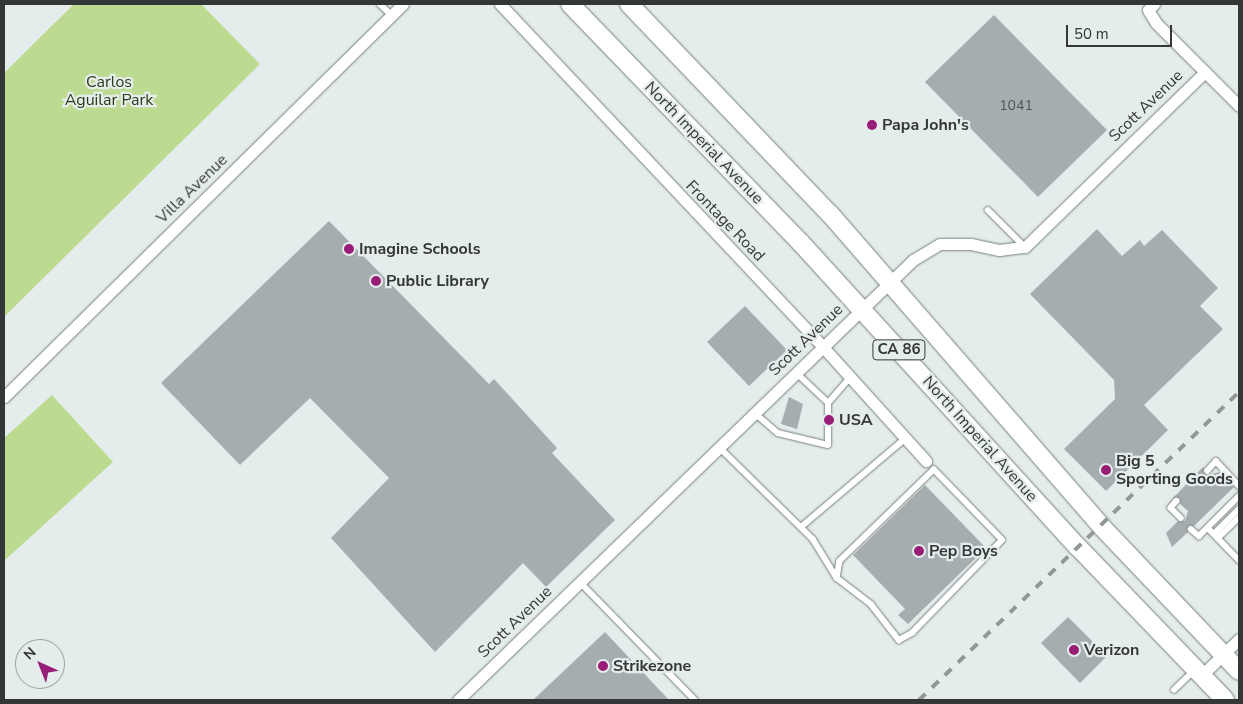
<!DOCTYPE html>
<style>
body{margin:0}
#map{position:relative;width:1243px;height:704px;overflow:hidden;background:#e4edec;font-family:"Nunito Sans",sans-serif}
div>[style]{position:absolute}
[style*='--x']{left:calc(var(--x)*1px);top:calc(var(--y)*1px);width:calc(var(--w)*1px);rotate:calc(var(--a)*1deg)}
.green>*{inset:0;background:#bddb90}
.building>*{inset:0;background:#a6adb0}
.roads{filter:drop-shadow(0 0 1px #78807f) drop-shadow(0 0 1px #78807f)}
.service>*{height:5.5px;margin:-2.75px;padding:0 2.75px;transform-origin:2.75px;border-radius:2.75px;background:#fff}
.minor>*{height:11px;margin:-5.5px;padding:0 5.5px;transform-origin:5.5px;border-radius:5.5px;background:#fff}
.trunk>*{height:18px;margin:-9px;padding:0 9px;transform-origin:9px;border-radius:9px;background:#fff}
.rail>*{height:4px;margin-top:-2px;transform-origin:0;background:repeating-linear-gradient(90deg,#929898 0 9px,transparent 0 18px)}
.dots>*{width:14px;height:14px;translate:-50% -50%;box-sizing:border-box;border:2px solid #e4edec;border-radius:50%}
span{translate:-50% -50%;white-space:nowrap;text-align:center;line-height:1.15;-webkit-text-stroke:4.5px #e4edec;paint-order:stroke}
.number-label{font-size:14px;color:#505455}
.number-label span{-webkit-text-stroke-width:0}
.shield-label span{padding:1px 4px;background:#e4edec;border:1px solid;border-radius:4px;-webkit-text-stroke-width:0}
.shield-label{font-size:15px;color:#343737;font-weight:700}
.park-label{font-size:16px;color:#2e3c15}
.street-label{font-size:16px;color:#343737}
.poi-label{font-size:16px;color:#343737;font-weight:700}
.left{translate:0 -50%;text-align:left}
.frame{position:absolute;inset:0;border:5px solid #343737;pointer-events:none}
.north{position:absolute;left:15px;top:639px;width:50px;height:50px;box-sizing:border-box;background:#e4edec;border:1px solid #9ea4a4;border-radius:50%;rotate:316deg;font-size:14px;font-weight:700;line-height:20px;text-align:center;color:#343737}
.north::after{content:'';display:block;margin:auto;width:18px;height:22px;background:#981d76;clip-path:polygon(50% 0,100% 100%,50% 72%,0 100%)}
.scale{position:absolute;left:1066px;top:25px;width:106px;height:22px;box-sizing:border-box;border:2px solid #343737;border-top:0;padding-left:6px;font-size:15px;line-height:18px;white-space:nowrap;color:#343737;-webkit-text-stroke:4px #e4edec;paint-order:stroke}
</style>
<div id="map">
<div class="green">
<i style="clip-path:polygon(74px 4px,201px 4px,260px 64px,4px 317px,4px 73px)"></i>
<i style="clip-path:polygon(52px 395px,113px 462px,4px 561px,4px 438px)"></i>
</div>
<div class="building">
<i style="clip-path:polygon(994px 15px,1107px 130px,1038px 197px,925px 82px)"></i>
<i style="clip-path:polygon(329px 221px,489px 384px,494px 379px,557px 448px,552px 453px,615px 520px,546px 587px,523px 563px,435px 652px,331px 538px,389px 478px,310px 398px,240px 465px,161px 383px)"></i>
<i style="clip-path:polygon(1097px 229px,1122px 256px,1140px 240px,1144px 246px,1162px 230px,1218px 288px,1200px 306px,1223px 329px,1144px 405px,1168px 430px,1106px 491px,1064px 449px,1115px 399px,1114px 380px,1030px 294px)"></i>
<i style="clip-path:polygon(745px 306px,787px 350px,749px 386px,707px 342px)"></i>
<i style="clip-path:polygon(789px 397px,803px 404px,797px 429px,781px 424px)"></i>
<i style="clip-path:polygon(1203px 467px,1206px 475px,1220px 472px,1234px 487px,1194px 526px,1188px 526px,1188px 532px,1172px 547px,1166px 533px,1178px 521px,1185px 521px,1188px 511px,1180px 504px,1180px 498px,1173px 498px)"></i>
<i style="clip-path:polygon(925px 485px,986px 548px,908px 624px,898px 615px,905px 609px,853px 555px)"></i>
<i style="clip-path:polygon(1068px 617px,1107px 656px,1080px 683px,1041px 643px)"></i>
<i style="clip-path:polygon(605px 632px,669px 700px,533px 700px)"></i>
</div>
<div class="roads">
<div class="service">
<i style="--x:380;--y:4;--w:16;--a:43"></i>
<i style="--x:988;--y:210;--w:52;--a:45"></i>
<i style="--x:828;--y:403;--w:35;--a:-49"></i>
<i style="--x:755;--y:413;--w:30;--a:41"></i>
<i style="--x:778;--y:433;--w:51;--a:13.5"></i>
<i style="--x:828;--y:445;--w:42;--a:-90"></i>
<i style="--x:828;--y:403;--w:44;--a:-136.8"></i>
<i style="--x:719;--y:447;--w:132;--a:44.4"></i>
<i style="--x:813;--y:539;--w:46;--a:58.4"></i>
<i style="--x:837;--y:578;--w:43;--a:37.4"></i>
<i style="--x:871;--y:604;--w:46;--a:52.1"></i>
<i style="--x:899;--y:640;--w:15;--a:-28"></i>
<i style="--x:912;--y:633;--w:129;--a:-45.9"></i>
<i style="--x:1002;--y:540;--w:98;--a:-134.2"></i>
<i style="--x:934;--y:470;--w:131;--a:135.9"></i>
<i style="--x:840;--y:561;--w:17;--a:100"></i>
<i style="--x:1207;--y:471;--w:13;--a:-48"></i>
<i style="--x:1216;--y:461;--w:34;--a:47"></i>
<i style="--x:1177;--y:501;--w:9;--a:131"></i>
<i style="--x:1171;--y:508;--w:14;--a:45"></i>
<i style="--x:801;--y:527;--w:138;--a:-40.3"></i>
<i style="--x:1208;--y:528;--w:45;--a:45.9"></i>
<i style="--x:1191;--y:529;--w:11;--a:41"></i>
<i style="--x:1199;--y:536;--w:57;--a:-45"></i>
<i style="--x:1214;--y:534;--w:35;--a:-45"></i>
<i style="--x:1218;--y:538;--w:29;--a:-44"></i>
<i style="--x:580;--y:582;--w:165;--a:45.7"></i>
<i style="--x:1174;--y:690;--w:28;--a:-44"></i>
</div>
<div class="minor">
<i style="--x:500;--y:4;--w:471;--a:46.7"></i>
<i style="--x:823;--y:347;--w:154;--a:47.9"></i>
<i style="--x:1154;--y:4;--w:8;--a:135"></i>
<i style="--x:1148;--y:10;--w:15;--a:58"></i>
<i style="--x:1156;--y:23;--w:117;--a:45"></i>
<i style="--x:4;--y:397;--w:560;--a:-44.57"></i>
<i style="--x:1202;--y:675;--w:52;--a:-44.2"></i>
<i style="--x:458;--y:700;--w:633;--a:-44.04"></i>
<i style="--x:913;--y:260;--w:31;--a:-31"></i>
<i style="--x:940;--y:244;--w:31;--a:0"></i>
<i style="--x:971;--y:244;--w:29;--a:12"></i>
<i style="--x:999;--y:250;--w:26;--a:-7"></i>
<i style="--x:1025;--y:247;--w:251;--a:-44.2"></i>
</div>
<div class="trunk">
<i style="--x:570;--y:4;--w:332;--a:46"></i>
<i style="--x:801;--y:243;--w:411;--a:47.7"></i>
<i style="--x:1078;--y:547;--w:212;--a:46.1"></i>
<i style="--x:629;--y:4;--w:291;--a:46.3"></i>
<i style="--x:830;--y:214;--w:413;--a:49"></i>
<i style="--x:1101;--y:526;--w:200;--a:46.4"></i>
</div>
</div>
<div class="rail">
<i style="--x:919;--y:700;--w:444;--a:-43.9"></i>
</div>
<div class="dots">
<i style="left:872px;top:125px;background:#981d76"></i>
<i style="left:349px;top:249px;background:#981d76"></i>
<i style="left:376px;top:281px;background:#981d76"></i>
<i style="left:829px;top:420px;background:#981d76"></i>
<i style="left:1106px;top:470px;background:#981d76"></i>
<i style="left:919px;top:551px;background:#981d76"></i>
<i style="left:1074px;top:650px;background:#981d76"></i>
<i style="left:603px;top:666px;background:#981d76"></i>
</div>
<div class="number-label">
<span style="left:1016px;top:106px">1041</span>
</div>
<div class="shield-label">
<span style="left:899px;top:350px">CA 86</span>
</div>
<div class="park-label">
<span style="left:109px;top:91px">Carlos<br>Aguilar Park</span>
</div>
<div class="street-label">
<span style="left:1146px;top:106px;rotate:-44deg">Scott Avenue</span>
<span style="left:704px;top:143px;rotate:46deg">North Imperial Avenue</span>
<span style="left:192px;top:189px;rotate:-44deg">Villa Avenue</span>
<span style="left:725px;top:221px;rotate:46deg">Frontage Road</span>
<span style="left:806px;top:340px;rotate:-44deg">Scott Avenue</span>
<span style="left:980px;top:439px;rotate:48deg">North Imperial Avenue</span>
<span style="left:515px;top:622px;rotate:-44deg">Scott Avenue</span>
</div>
<div class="poi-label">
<span class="left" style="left:882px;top:125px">Papa John's</span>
<span class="left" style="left:359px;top:249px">Imagine Schools</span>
<span class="left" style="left:386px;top:281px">Public Library</span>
<span class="left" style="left:839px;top:420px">USA</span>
<span class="left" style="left:1116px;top:470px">Big 5<br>Sporting Goods</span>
<span class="left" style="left:929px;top:551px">Pep Boys</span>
<span class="left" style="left:1084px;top:650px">Verizon</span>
<span class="left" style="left:613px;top:666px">Strikezone</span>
</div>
<div class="frame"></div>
<div class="north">N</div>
<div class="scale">50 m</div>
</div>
